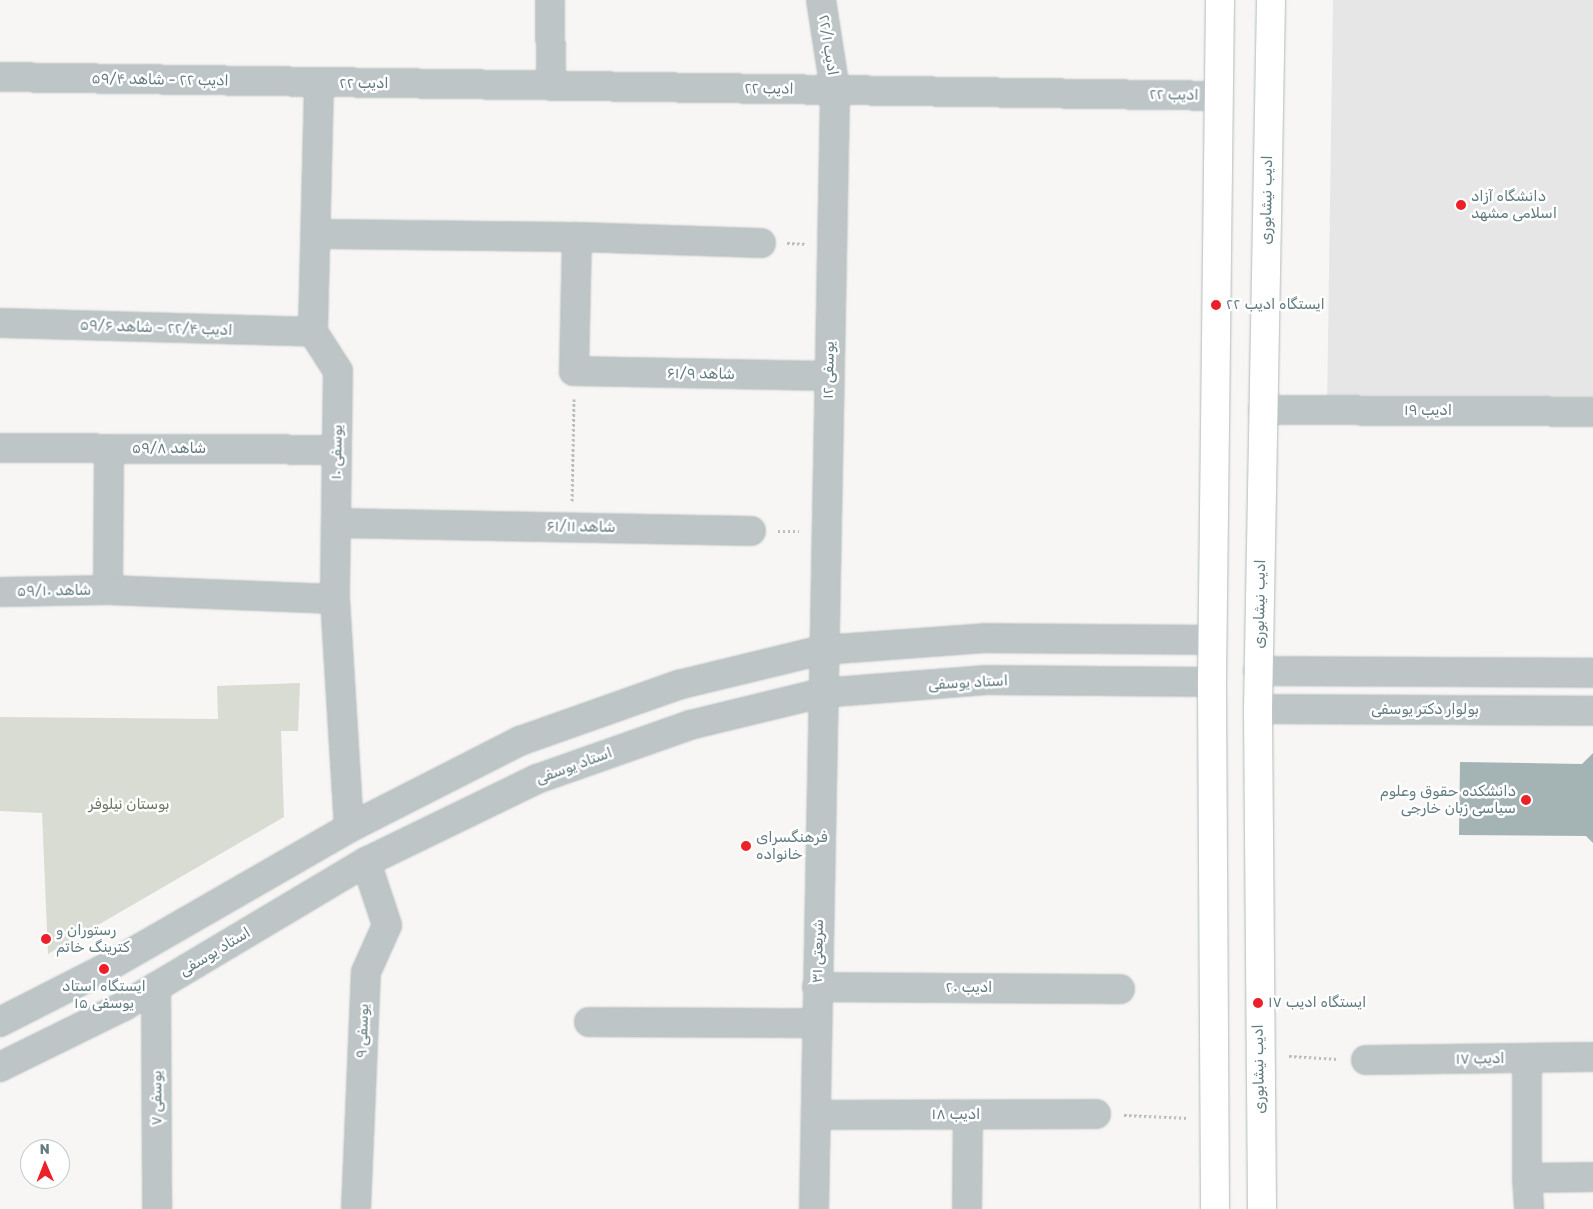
<!DOCTYPE html>
<meta charset="utf-8">
<style>
body{margin:0}
#map{position:relative;width:1593px;height:1209px;overflow:hidden;background:#f7f6f4;font-family:Rubik,Vazirmatn,sans-serif}
div>[style]{position:absolute}
[style*='--x']{left:calc(var(--x)*1px);top:calc(var(--y)*1px);width:calc(var(--w)*1px);rotate:calc(var(--a)*1deg)}
.built>*{inset:0;background:#e5e6e5}
.green>*{inset:0;background:#d9dcd2}
.building>*{inset:0;background:#a4b3b4}
.path>*{height:3px;margin-top:-1.5px;transform-origin:0;background:repeating-linear-gradient(90deg,#b9bebf 0 2.5px,transparent 0 5px)}
.roads{filter:drop-shadow(0 0 1px #b1b9ba) drop-shadow(0 0 1px #b1b9ba)}
.minor>*{height:28px;margin:-14px;padding:0 14px;transform-origin:14px;border-radius:14px;background:#bdc5c6}
.major>*{height:28px;margin:-14px;padding:0 14px;transform-origin:14px;border-radius:14px;background:#fff}
.dots>*{width:14px;height:14px;translate:-50% -50%;box-sizing:border-box;border:2px solid #fff;border-radius:50%}
span{translate:-50% -50%;white-space:nowrap;text-align:center;line-height:1.15;-webkit-text-stroke:5px #fff;paint-order:stroke}
.street-label{font-size:15px;color:#617b80}
.poi-label{font-size:15px;color:#617b80}
.left{translate:0 -50%;text-align:left}
.right{translate:-100% -50%;text-align:right}
.park-label{font-size:15px;color:#6b7860}
.north{position:absolute;left:20px;top:1139px;width:50px;height:50px;box-sizing:border-box;background:#fff;border:1px solid #c0cacc;border-radius:50%;rotate:359deg;font-size:14px;font-weight:700;line-height:20px;text-align:center;color:#617b80}
.north::after{content:'';display:block;margin:auto;width:18px;height:22px;background:#eb2029;clip-path:polygon(50% 0,100% 100%,50% 72%,0 100%)}
</style>
<div id="map">
<div class="built">
<i style="clip-path:polygon(1333px 0,1593px 0,1593px 413px,1327px 411px)"></i>
</div>
<div class="green">
<i style="clip-path:polygon(300px 683px,298px 731px,281px 731px,284px 817px,48px 954px,42px 813px,0 811px,0 717px,218px 719px,217px 686px)"></i>
</div>
<div class="building">
<i style="clip-path:polygon(1593px 753px,1593px 843px,1586px 836px,1459px 835px,1460px 762px,1582px 764px)"></i>
</div>
<div class="path">
<i style="--x:787;--y:243;--w:19;--a:3"></i>
<i style="--x:572;--y:501;--w:102;--a:-88.9"></i>
<i style="--x:778;--y:531;--w:21;--a:0"></i>
<i style="--x:1289;--y:1056;--w:49;--a:3.5"></i>
<i style="--x:1124;--y:1115;--w:64;--a:2.7"></i>
</div>
<div class="roads">
<div class="minor">
<i style="--x:550;--y:0;--w:84;--a:89.3"></i>
<i style="--x:0;--y:77;--w:1219;--a:0.89"></i>
<i style="--x:319;--y:84;--w:248;--a:91.4"></i>
<i style="--x:313;--y:332;--w:46;--a:57.3"></i>
<i style="--x:338;--y:371;--w:228;--a:90.8"></i>
<i style="--x:335;--y:599;--w:229;--a:86.5"></i>
<i style="--x:318;--y:234;--w:259;--a:0.7"></i>
<i style="--x:577;--y:237;--w:134;--a:91.3"></i>
<i style="--x:574;--y:371;--w:254;--a:1.1"></i>
<i style="--x:577;--y:237;--w:184;--a:1.9"></i>
<i style="--x:0;--y:323;--w:313;--a:1.6"></i>
<i style="--x:1263;--y:410;--w:330;--a:0.3"></i>
<i style="--x:0;--y:448;--w:337;--a:0.3"></i>
<i style="--x:336;--y:523;--w:415;--a:1.1"></i>
<i style="--x:108;--y:590;--w:141;--a:-89.6"></i>
<i style="--x:0;--y:592;--w:108;--a:-1.1"></i>
<i style="--x:108;--y:590;--w:227;--a:2.3"></i>
<i style="--x:1258;--y:671;--w:335;--a:0.3"></i>
<i style="--x:1258;--y:709;--w:335;--a:0.3"></i>
<i style="--x:156;--y:987;--w:222;--a:89.7"></i>
<i style="--x:817;--y:987;--w:303;--a:0.4"></i>
<i style="--x:0;--y:1022;--w:117;--a:-27"></i>
<i style="--x:104;--y:969;--w:283;--a:-29.9"></i>
<i style="--x:349;--y:828;--w:192;--a:-27"></i>
<i style="--x:520;--y:741;--w:168;--a:-19.5"></i>
<i style="--x:678;--y:685;--w:149;--a:-13.6"></i>
<i style="--x:823;--y:650;--w:162;--a:-4.2"></i>
<i style="--x:985;--y:638;--w:227;--a:0.5"></i>
<i style="--x:589;--y:1022;--w:228;--a:0.3"></i>
<i style="--x:1527;--y:1058;--w:120;--a:90"></i>
<i style="--x:1527;--y:1178;--w:66;--a:-0.9"></i>
<i style="--x:1366;--y:1060;--w:227;--a:-0.8"></i>
<i style="--x:0;--y:1067;--w:138;--a:-26.2"></i>
<i style="--x:124;--y:1006;--w:282;--a:-30.8"></i>
<i style="--x:366;--y:862;--w:190;--a:-25.9"></i>
<i style="--x:537;--y:779;--w:162;--a:-19.4"></i>
<i style="--x:690;--y:725;--w:135;--a:-13.7"></i>
<i style="--x:821;--y:693;--w:166;--a:-4.5"></i>
<i style="--x:986;--y:680;--w:226;--a:0.5"></i>
<i style="--x:816;--y:1115;--w:280;--a:-0.2"></i>
<i style="--x:1527;--y:1178;--w:31;--a:86"></i>
<i style="--x:356;--y:1209;--w:237;--a:-87.6"></i>
<i style="--x:366;--y:972;--w:51;--a:-65.9"></i>
<i style="--x:387;--y:925;--w:66;--a:-108.4"></i>
<i style="--x:814;--y:1209;--w:1119;--a:-88.92"></i>
<i style="--x:835;--y:90;--w:91;--a:-98.8"></i>
<i style="--x:967;--y:1209;--w:94;--a:-89.4"></i>
</div>
<div class="major">
<i style="--x:1215;--y:1209;--w:527;--a:-90.33"></i>
<i style="--x:1212;--y:682;--w:682;--a:-89.33"></i>
<i style="--x:1262;--y:1209;--w:500;--a:-90.46"></i>
<i style="--x:1258;--y:709;--w:709;--a:-88.95"></i>
</div>
</div>
<div class="dots">
<i style="left:1461px;top:205px;background:#eb2029"></i>
<i style="left:1216px;top:305px;background:#eb2029"></i>
<i style="left:1526px;top:800px;background:#eb2029"></i>
<i style="left:746px;top:846px;background:#eb2029"></i>
<i style="left:46px;top:939px;background:#eb2029"></i>
<i style="left:104px;top:969px;background:#eb2029"></i>
<i style="left:1258px;top:1003px;background:#eb2029"></i>
</div>
<div class="street-label">
<span style="left:828px;top:45px;rotate:81deg">ادیب ۲۲/۱</span>
<span style="left:160px;top:80px;rotate:1deg">ادیب ۲۲ - شاهد ۵۹/۴</span>
<span style="left:364px;top:84px">ادیب ۲۲</span>
<span style="left:769px;top:89px;rotate:1deg">ادیب ۲۲</span>
<span style="left:1174px;top:95px;rotate:1deg">ادیب ۲۲</span>
<span style="left:1267px;top:200px;rotate:-89deg">ادیب نیشابوری</span>
<span style="left:156px;top:328px;rotate:2deg">ادیب ۲۲/۴ - شاهد ۵۹/۶</span>
<span style="left:829px;top:370px;rotate:-89deg">یوسفی ۱۲</span>
<span style="left:701px;top:374px;rotate:1deg">شاهد ۶۱/۹</span>
<span style="left:1428px;top:411px">ادیب ۱۹</span>
<span style="left:169px;top:449px">شاهد ۵۹/۸</span>
<span style="left:337px;top:452px;rotate:-89deg">یوسفی ۱۰</span>
<span style="left:581px;top:527px;rotate:1deg">شاهد ۶۱/۱۱</span>
<span style="left:54px;top:591px;rotate:-1deg">شاهد ۵۹/‍۱۰</span>
<span style="left:1260px;top:604px;rotate:-89deg">ادیب نیشابوری</span>
<span style="left:968px;top:683px;rotate:-3deg">استاد یوسفی</span>
<span style="left:1425px;top:710px">بولوار دکتر یوسفی</span>
<span style="left:574px;top:766px;rotate:-20deg">استاد یوسفی</span>
<span style="left:818px;top:951px;rotate:-89deg">شریعتی ۳۱</span>
<span style="left:215px;top:952px;rotate:-31deg">استاد یوسفی</span>
<span style="left:969px;top:988px">ادیب ۲۰</span>
<span style="left:363px;top:1031px;rotate:-88deg">یوسفی ۹</span>
<span style="left:1480px;top:1059px;rotate:-1deg">ادیب ۱۷</span>
<span style="left:1259px;top:1069px;rotate:-91deg">ادیب نیشابوری</span>
<span style="left:157px;top:1098px;rotate:-90deg">یوسفی ۷</span>
<span style="left:956px;top:1115px">ادیب ۱۸</span>
</div>
<div class="poi-label">
<span class="left" style="left:1471px;top:205px">دانشگاه آزاد<br>اسلامی مشهد</span>
<span class="left" style="left:1226px;top:305px">ایستگاه ادیب ۲۲</span>
<span class="right" style="left:1516px;top:800px">دانشکده حقوق وعلوم<br>سیاسی زبان خارجی</span>
<span class="left" style="left:756px;top:846px">فرهنگسرای<br>خانواده</span>
<span class="left" style="left:56px;top:939px">رستوران و<br>کترینگ خاتم</span>
<span style="left:104px;top:995px">ایستگاه استاد<br>یوسفی ۱۵</span>
<span class="left" style="left:1268px;top:1003px">ایستگاه ادیب ۱۷</span>
</div>
<div class="park-label">
<span style="left:129px;top:805px">بوستان نیلوفر</span>
</div>
<div class="north">N</div>
</div>
